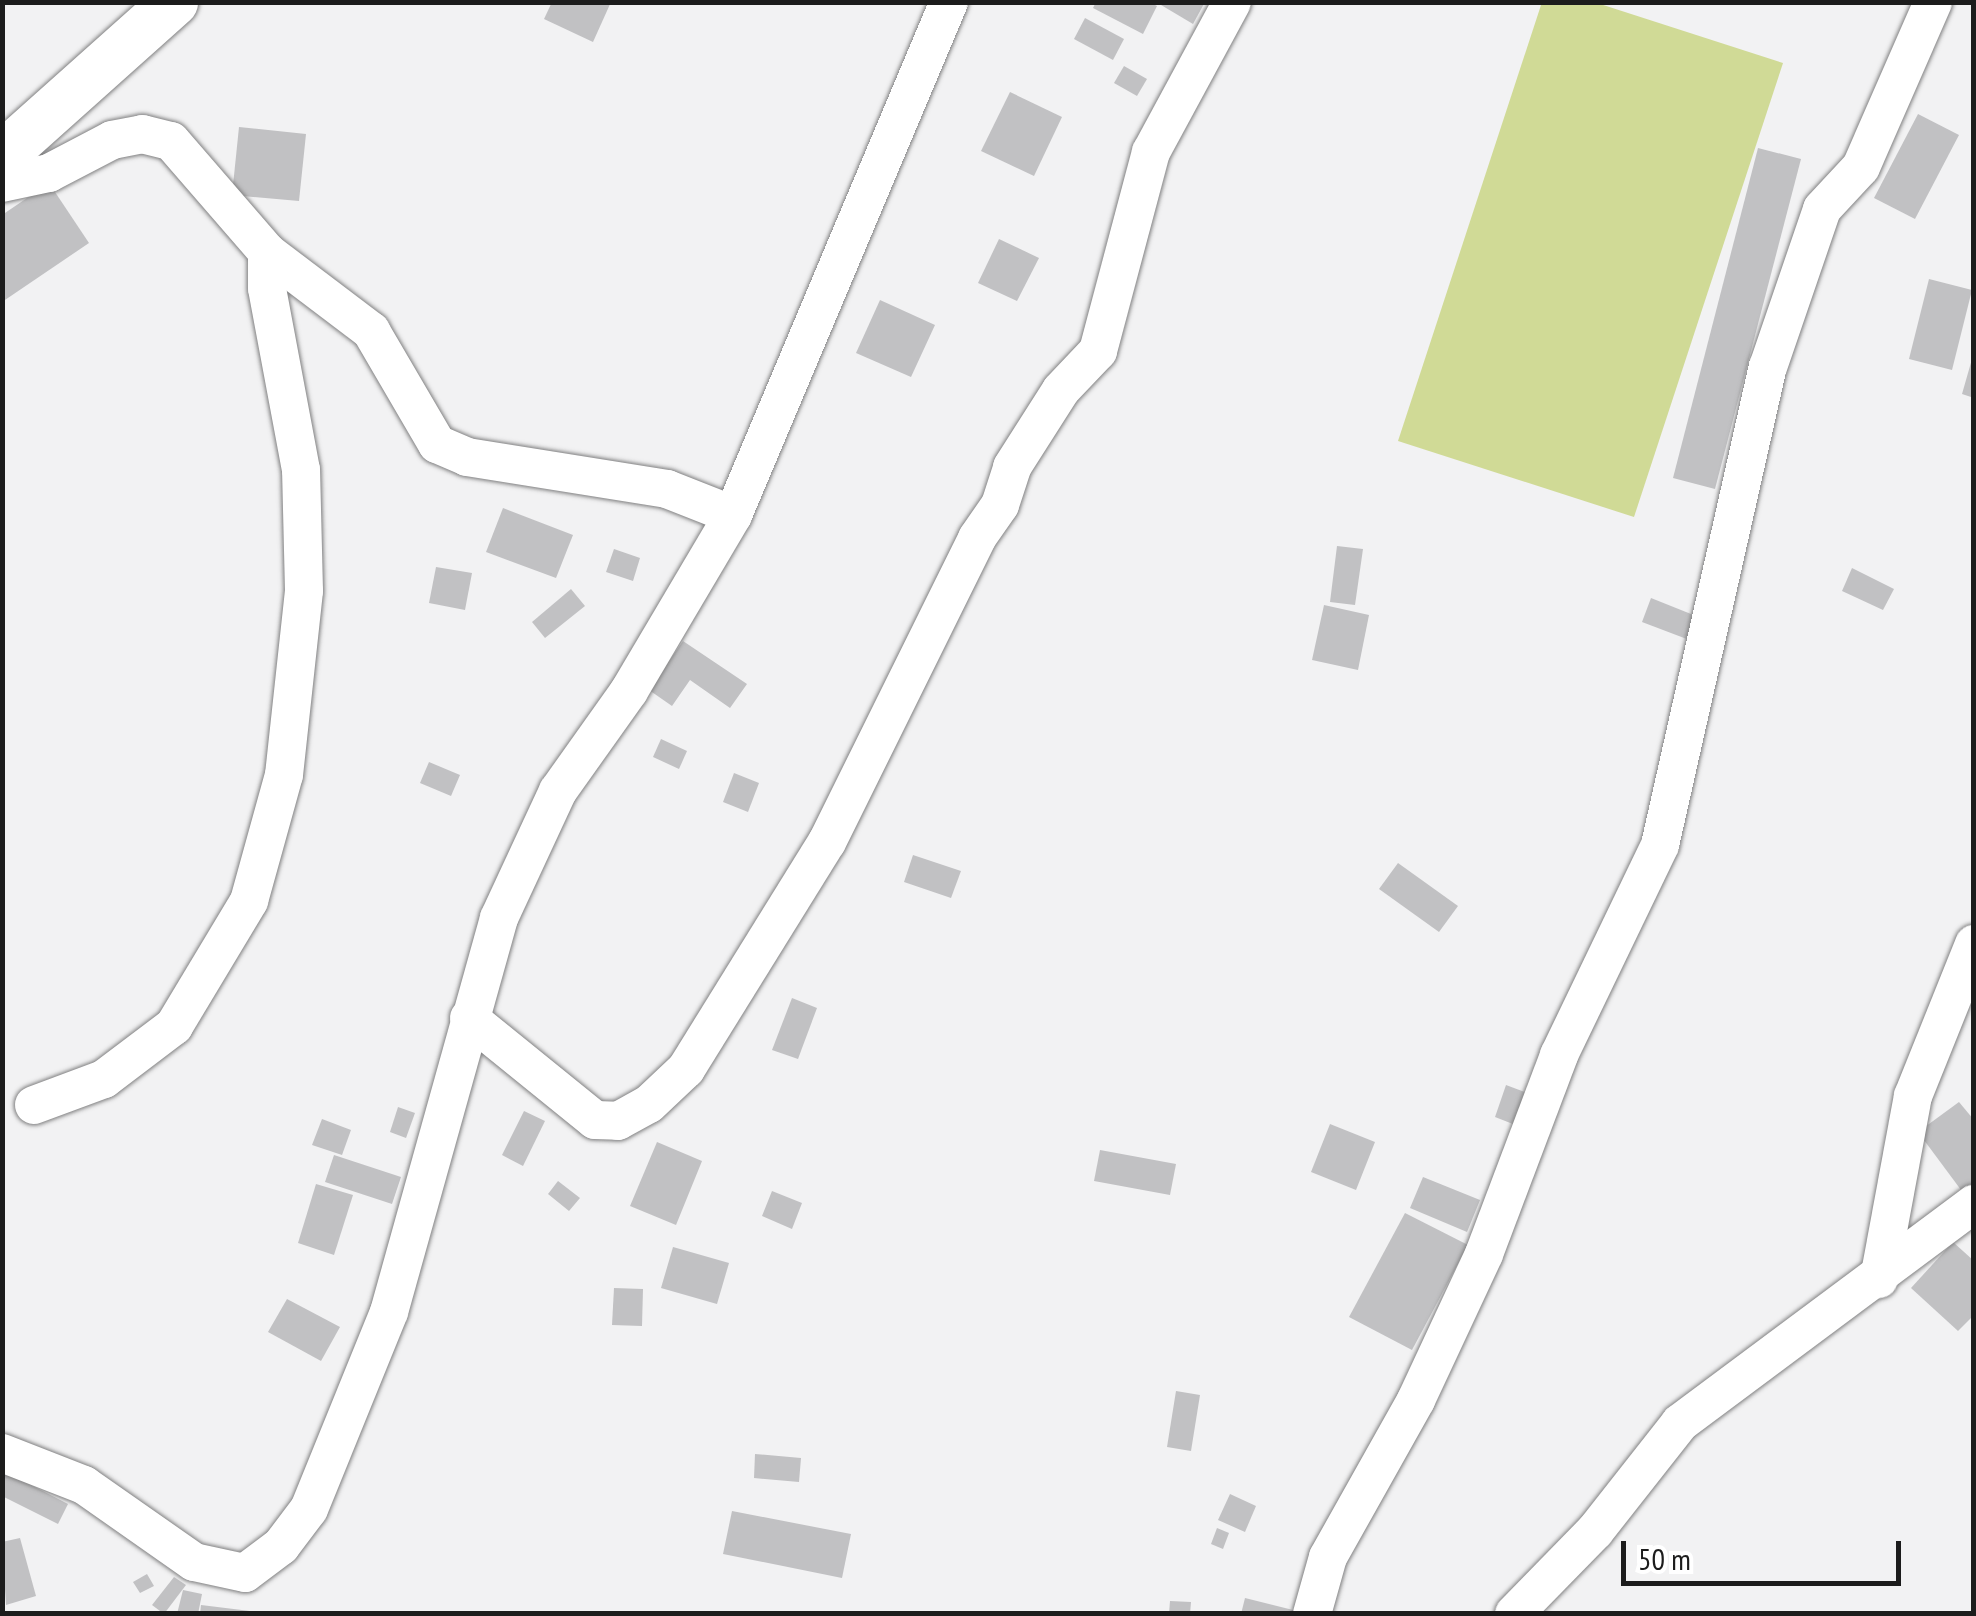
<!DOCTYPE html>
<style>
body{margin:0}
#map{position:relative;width:1976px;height:1616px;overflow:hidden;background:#f2f2f3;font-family:"PT Sans Narrow",sans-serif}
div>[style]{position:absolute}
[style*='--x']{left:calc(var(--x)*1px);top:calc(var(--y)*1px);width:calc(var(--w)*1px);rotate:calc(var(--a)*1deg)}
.green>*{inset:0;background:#d0da96}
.building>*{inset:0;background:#c1c1c3}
.roads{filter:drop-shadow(0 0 2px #808081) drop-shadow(0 0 2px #808081)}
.minor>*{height:38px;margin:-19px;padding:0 19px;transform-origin:19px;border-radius:19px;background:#fff}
.major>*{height:48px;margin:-24px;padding:0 24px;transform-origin:24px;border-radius:24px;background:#fff}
span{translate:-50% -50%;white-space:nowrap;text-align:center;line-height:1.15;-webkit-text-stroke:9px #fff;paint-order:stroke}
.frame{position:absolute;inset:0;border:5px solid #1c1c1c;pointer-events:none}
.scale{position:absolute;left:1621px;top:1541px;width:280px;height:45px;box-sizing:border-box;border:5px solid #1c1c1c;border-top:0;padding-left:12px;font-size:30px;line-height:35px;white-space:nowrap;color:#1c1c1c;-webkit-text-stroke:8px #fff;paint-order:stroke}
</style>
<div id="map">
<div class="green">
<i style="clip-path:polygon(1542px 2px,1597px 3px,1783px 63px,1634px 517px,1398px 441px)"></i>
</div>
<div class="building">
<i style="clip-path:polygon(552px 2px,611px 2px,593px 42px,544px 19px)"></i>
<i style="clip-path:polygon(1096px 2px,1149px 2px,1157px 6px,1143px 34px,1093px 8px)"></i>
<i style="clip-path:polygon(1156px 2px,1205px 2px,1193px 24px)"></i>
<i style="clip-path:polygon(1085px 18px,1124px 39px,1113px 60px,1074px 39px)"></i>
<i style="clip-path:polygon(1124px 66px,1147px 79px,1137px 96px,1114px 83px)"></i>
<i style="clip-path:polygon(1010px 92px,1062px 117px,1034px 176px,981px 151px)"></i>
<i style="clip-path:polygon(1918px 114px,1959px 135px,1915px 219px,1874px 198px)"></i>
<i style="clip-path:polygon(239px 127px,306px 134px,299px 201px,232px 195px)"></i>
<i style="clip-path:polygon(1758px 148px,1801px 159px,1715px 489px,1673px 478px)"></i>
<i style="clip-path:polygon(49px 183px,89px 243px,2px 302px,2px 215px)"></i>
<i style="clip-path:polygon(999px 239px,1039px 258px,1017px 301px,978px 283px)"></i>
<i style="clip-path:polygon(1929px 279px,1972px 290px,1952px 370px,1909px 359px)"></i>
<i style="clip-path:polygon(880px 300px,935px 325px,911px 377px,856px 353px)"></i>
<i style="clip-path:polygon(1972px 359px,1974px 359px,1974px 398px,1962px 394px)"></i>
<i style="clip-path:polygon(503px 508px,573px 535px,556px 578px,486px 552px)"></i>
<i style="clip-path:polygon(1337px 546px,1363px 549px,1355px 605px,1330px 602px)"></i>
<i style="clip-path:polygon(614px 549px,640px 558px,633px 581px,606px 572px)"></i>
<i style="clip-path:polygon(436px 567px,472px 573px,465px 610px,429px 603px)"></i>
<i style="clip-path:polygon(1852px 568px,1894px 589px,1883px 610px,1842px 591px)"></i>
<i style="clip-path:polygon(571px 589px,585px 606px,545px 638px,532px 622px)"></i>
<i style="clip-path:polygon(1651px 598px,1701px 618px,1692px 641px,1642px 622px)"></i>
<i style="clip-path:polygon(1324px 605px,1369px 615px,1358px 670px,1312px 660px)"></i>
<i style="clip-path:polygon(683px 641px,747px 684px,730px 708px,690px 680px,672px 706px,649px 690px)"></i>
<i style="clip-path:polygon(661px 739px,687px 751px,679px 769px,653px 757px)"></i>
<i style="clip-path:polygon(429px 762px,460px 775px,451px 796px,420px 783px)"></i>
<i style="clip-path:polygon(734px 773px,759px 783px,748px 812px,723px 802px)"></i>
<i style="clip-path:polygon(913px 855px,961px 871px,951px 898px,904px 882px)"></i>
<i style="clip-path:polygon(1398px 863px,1458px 906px,1439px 932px,1379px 889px)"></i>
<i style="clip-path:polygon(792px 998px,817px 1008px,798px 1059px,772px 1050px)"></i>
<i style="clip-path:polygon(1506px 1085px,1530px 1094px,1518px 1126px,1495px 1117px)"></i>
<i style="clip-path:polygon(1959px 1102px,1974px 1120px,1974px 1187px,1964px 1194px,1918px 1132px)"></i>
<i style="clip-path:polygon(398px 1107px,415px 1113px,406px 1138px,390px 1132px)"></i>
<i style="clip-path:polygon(524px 1111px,545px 1121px,523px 1166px,502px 1155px)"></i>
<i style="clip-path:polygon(322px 1119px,351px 1130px,342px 1155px,312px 1145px)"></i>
<i style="clip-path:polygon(1330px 1124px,1375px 1142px,1356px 1190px,1311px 1172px)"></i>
<i style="clip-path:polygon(657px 1142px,702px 1161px,676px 1225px,630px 1206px)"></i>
<i style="clip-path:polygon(1100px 1150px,1176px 1164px,1170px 1195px,1094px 1181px)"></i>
<i style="clip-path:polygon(334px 1155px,401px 1177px,392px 1204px,325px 1182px)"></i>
<i style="clip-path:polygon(1423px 1177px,1480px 1200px,1467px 1232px,1410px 1208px)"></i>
<i style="clip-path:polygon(558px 1181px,580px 1198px,569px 1211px,548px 1194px)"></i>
<i style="clip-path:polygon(316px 1184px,353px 1195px,334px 1255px,298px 1243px)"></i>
<i style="clip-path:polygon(772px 1191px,802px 1203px,792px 1229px,762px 1216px)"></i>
<i style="clip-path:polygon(1405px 1213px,1468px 1245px,1412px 1350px,1349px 1317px)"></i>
<i style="clip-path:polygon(1953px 1242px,1974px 1261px,1974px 1315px,1958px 1331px,1911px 1288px)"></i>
<i style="clip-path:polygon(673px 1247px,729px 1263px,717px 1304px,661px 1288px)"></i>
<i style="clip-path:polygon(614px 1288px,643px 1289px,642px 1326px,612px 1325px)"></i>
<i style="clip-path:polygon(287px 1299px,340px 1327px,321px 1361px,268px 1332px)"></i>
<i style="clip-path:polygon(1176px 1391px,1200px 1395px,1191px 1451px,1167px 1447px)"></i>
<i style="clip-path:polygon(755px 1454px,801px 1458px,799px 1482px,754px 1478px)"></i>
<i style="clip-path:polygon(2px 1470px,68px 1504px,58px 1524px,2px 1496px)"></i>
<i style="clip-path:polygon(1230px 1494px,1256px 1506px,1245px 1532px,1218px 1520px)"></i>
<i style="clip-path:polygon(732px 1511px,851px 1534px,842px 1578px,723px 1554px)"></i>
<i style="clip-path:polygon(1217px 1528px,1229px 1533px,1223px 1549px,1211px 1544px)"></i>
<i style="clip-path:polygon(20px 1538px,36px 1596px,6px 1605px,2px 1542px)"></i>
<i style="clip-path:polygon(147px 1574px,154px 1586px,140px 1593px,133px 1582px)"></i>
<i style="clip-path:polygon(174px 1577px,186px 1585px,164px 1614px,152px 1605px)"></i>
<i style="clip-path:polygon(183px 1590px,202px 1594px,198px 1614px,177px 1614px)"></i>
<i style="clip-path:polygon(1245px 1598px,1301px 1612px,1301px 1614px,1241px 1614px)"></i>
<i style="clip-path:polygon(1170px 1601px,1191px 1602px,1190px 1614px,1169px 1614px)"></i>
<i style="clip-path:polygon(201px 1605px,250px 1611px,250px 1614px,200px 1614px)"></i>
</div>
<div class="roads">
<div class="minor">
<i style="--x:2;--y:183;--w:48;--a:-12"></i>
<i style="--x:49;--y:173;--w:71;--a:-27.6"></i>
<i style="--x:112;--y:140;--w:31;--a:-11"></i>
<i style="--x:142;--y:134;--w:30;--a:14"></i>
<i style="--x:171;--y:141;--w:147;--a:49.1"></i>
<i style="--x:267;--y:252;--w:131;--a:37.2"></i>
<i style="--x:371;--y:331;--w:131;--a:59.7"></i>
<i style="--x:437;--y:444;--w:33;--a:23"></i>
<i style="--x:467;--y:457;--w:203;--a:9.1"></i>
<i style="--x:667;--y:489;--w:71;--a:21.5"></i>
<i style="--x:469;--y:1018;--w:162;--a:39"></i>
<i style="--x:595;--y:1120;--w:23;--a:2"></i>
<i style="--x:618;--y:1121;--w:35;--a:-29"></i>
<i style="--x:649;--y:1104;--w:51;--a:-43.4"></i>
<i style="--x:686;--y:1069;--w:267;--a:-58.2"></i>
<i style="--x:827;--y:842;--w:339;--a:-63.7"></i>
<i style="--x:977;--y:538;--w:40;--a:-55.1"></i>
<i style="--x:1000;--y:505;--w:40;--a:-72"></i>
<i style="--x:1012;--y:467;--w:91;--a:-57.5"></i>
<i style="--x:1061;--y:390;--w:54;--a:-46.5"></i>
<i style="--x:1098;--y:351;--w:206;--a:-75.1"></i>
<i style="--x:1151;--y:152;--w:170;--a:-61.6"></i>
<i style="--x:34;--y:1105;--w:75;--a:-20.4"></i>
<i style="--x:104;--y:1079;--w:88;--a:-37.1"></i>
<i style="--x:174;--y:1026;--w:146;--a:-59"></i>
<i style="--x:249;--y:901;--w:131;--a:-74.5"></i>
<i style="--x:284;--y:775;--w:185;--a:-83.8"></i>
<i style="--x:304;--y:591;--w:121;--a:-91.4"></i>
<i style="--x:301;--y:470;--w:185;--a:-100.6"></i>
<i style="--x:267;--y:288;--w:36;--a:-90"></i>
<i style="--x:1879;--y:1279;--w:186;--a:-79.5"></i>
<i style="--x:1913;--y:1096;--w:164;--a:-68.1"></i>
<i style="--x:2;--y:1453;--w:88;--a:21.3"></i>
<i style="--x:84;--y:1485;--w:134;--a:35"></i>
<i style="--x:194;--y:1562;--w:52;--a:12.2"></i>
<i style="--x:245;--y:1573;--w:45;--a:-36.9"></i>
<i style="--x:281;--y:1546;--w:46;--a:-52.9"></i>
<i style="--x:309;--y:1509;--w:213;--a:-67.9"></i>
<i style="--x:389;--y:1312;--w:409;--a:-74.4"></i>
<i style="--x:499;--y:918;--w:140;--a:-65.1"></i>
<i style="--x:558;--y:791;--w:123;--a:-54.6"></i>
<i style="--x:629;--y:691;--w:204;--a:-59.4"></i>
<i style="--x:733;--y:515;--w:557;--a:-67.17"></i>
<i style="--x:1312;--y:1614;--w:59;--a:-74.3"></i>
<i style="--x:1328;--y:1557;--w:180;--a:-60.7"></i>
<i style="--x:1416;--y:1400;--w:161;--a:-65"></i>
<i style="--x:1484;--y:1254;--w:213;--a:-69.3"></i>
<i style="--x:1559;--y:1055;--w:233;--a:-64.3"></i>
<i style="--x:1660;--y:845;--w:490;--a:-77.3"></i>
<i style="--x:1768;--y:367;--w:167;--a:-71.1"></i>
<i style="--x:1822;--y:209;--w:57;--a:-47.1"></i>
<i style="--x:1861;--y:167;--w:180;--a:-66.4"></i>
<i style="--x:1514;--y:1614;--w:116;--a:-45.7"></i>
<i style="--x:1595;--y:1531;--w:137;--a:-51.8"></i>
<i style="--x:1680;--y:1423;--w:367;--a:-36.7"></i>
</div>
<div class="major">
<i style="--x:2;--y:156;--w:231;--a:-41.8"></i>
</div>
</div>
<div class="frame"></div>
<div class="scale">50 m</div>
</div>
